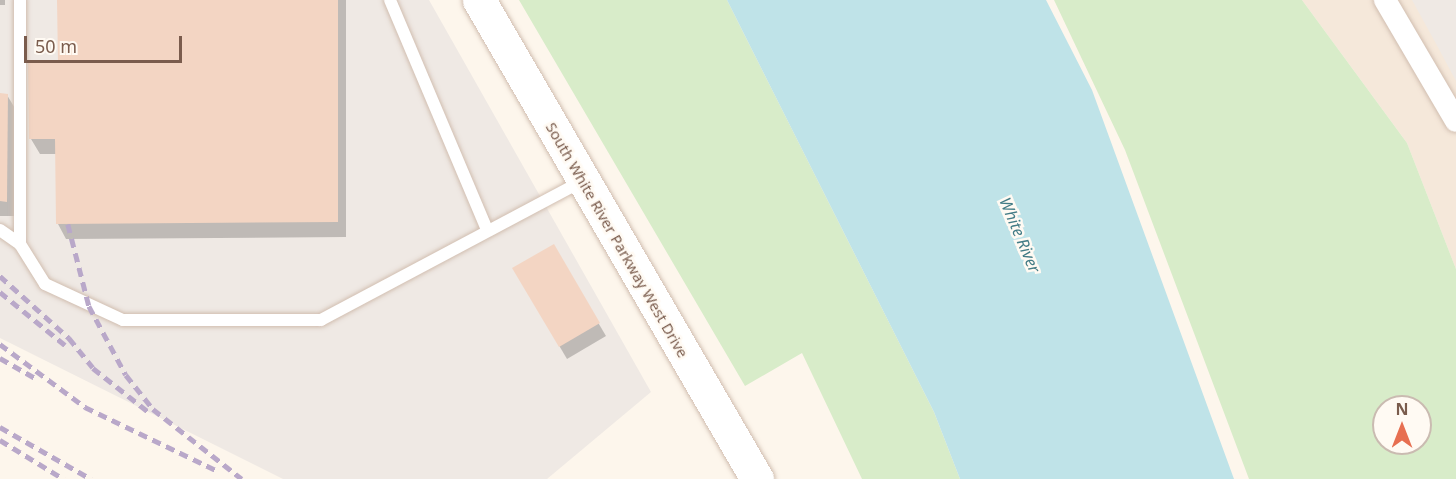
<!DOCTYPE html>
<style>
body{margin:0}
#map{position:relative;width:1456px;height:479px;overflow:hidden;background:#fdf6ec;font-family:"Noto Sans",sans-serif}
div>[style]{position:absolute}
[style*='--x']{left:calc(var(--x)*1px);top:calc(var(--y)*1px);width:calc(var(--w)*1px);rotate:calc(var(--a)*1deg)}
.residential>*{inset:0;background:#f5e8da}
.industrial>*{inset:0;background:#efe9e4}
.green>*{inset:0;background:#d8ecc9}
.water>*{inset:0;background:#bfe3e8}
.shadow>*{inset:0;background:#0003}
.building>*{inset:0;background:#f3d5c3}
.roads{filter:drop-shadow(0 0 2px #d1beb0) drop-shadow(0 0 2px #d1beb0)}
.lane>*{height:12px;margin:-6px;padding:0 6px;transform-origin:6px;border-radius:6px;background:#fff}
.street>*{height:22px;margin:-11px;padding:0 11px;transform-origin:11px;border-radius:11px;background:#fff}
.secondary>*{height:33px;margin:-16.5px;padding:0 16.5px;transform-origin:16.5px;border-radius:16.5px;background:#fff}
.rail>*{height:4.5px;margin-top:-2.25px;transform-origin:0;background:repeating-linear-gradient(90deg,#b9a8c9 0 9px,transparent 0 15px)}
span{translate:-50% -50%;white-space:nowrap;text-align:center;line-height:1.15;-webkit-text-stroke:5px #fffaf3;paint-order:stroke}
.street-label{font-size:15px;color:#7a5c4d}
.water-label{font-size:16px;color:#437c86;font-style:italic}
.north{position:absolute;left:1372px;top:395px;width:60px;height:60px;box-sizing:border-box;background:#fffaf3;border:2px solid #cabbb1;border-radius:50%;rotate:0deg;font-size:16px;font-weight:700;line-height:24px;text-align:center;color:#7a5c4d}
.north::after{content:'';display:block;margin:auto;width:21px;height:27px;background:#e76f51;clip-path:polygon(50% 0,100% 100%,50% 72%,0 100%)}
.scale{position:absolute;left:24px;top:36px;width:158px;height:27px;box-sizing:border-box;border:3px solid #7a5c4d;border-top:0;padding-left:8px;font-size:18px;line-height:21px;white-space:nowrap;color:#7a5c4d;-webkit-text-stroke:4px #fffaf3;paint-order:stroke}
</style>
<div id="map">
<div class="residential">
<i style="clip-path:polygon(1302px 0,1456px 0,1456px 269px,1407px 143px)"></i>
</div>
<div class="industrial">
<i style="clip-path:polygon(0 0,429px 0,651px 392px,547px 479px,283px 479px,0 338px)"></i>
<i style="clip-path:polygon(1412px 0,1456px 0,1456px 81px,1434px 40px)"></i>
</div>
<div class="green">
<i style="clip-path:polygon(519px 0,727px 0,934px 412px,960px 479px,862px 479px,802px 353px,745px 386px)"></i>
<i style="clip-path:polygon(evenodd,1054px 0,1302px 0,1407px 143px,1456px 269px,1456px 479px,1249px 479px,1125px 150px,1054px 0,1384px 407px,1420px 407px,1420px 443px,1384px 443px,1384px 407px)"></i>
</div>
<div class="water">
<i style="clip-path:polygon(727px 0,1046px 0,1092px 90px,1234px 479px,960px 479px,934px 412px)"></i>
</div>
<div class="shadow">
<i style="clip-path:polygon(0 0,5px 0,5px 5px,0 5px)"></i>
<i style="clip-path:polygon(58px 0,346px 0,346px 237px,66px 239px,58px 224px,57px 154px,40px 154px,31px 139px,59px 64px)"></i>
<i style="clip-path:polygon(0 95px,7px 95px,16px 110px,15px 216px,0 216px)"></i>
<i style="clip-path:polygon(553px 246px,606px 336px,567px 359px,514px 269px)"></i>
</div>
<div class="building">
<i style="clip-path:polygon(57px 0,338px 0,338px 222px,56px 224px,55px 139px,29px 139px,28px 63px,58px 63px)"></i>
<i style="clip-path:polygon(0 93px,8px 94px,7px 202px,0 201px)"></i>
<i style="clip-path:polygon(554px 244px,600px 323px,559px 347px,512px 268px)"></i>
</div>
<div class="roads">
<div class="lane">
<i style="--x:20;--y:0;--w:244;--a:90"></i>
<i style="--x:390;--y:0;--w:250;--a:67.1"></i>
<i style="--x:0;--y:230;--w:24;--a:35"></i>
<i style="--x:20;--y:244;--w:47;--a:58"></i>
<i style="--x:45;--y:284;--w:86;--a:24.8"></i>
<i style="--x:123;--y:320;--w:198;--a:0"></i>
<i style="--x:321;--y:320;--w:296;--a:-28"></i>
</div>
<div class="street">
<i style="--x:1385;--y:0;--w:140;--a:59.6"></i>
</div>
<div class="secondary">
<i style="--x:479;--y:0;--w:554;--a:59.87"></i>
</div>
</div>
<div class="rail">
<i style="--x:68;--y:224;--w:85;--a:75.6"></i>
<i style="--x:89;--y:306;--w:78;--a:61.8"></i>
<i style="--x:126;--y:375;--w:43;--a:51.5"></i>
<i style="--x:153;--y:409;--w:113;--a:38.2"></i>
<i style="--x:0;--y:276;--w:93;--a:41.9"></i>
<i style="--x:69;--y:338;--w:38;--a:51"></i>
<i style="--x:93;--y:368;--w:73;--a:38.3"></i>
<i style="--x:0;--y:292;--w:84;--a:39.2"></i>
<i style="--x:0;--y:344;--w:106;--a:36.5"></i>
<i style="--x:85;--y:407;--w:148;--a:25.7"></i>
<i style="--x:0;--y:358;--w:40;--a:29.7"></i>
<i style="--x:0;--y:427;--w:105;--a:29.7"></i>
<i style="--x:0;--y:440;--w:75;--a:31.4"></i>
</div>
<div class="street-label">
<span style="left:617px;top:240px;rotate:60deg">South White River Parkway West Drive</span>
</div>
<div class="water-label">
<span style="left:1020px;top:235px;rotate:67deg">White River</span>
</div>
<div class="north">N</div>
<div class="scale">50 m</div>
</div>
